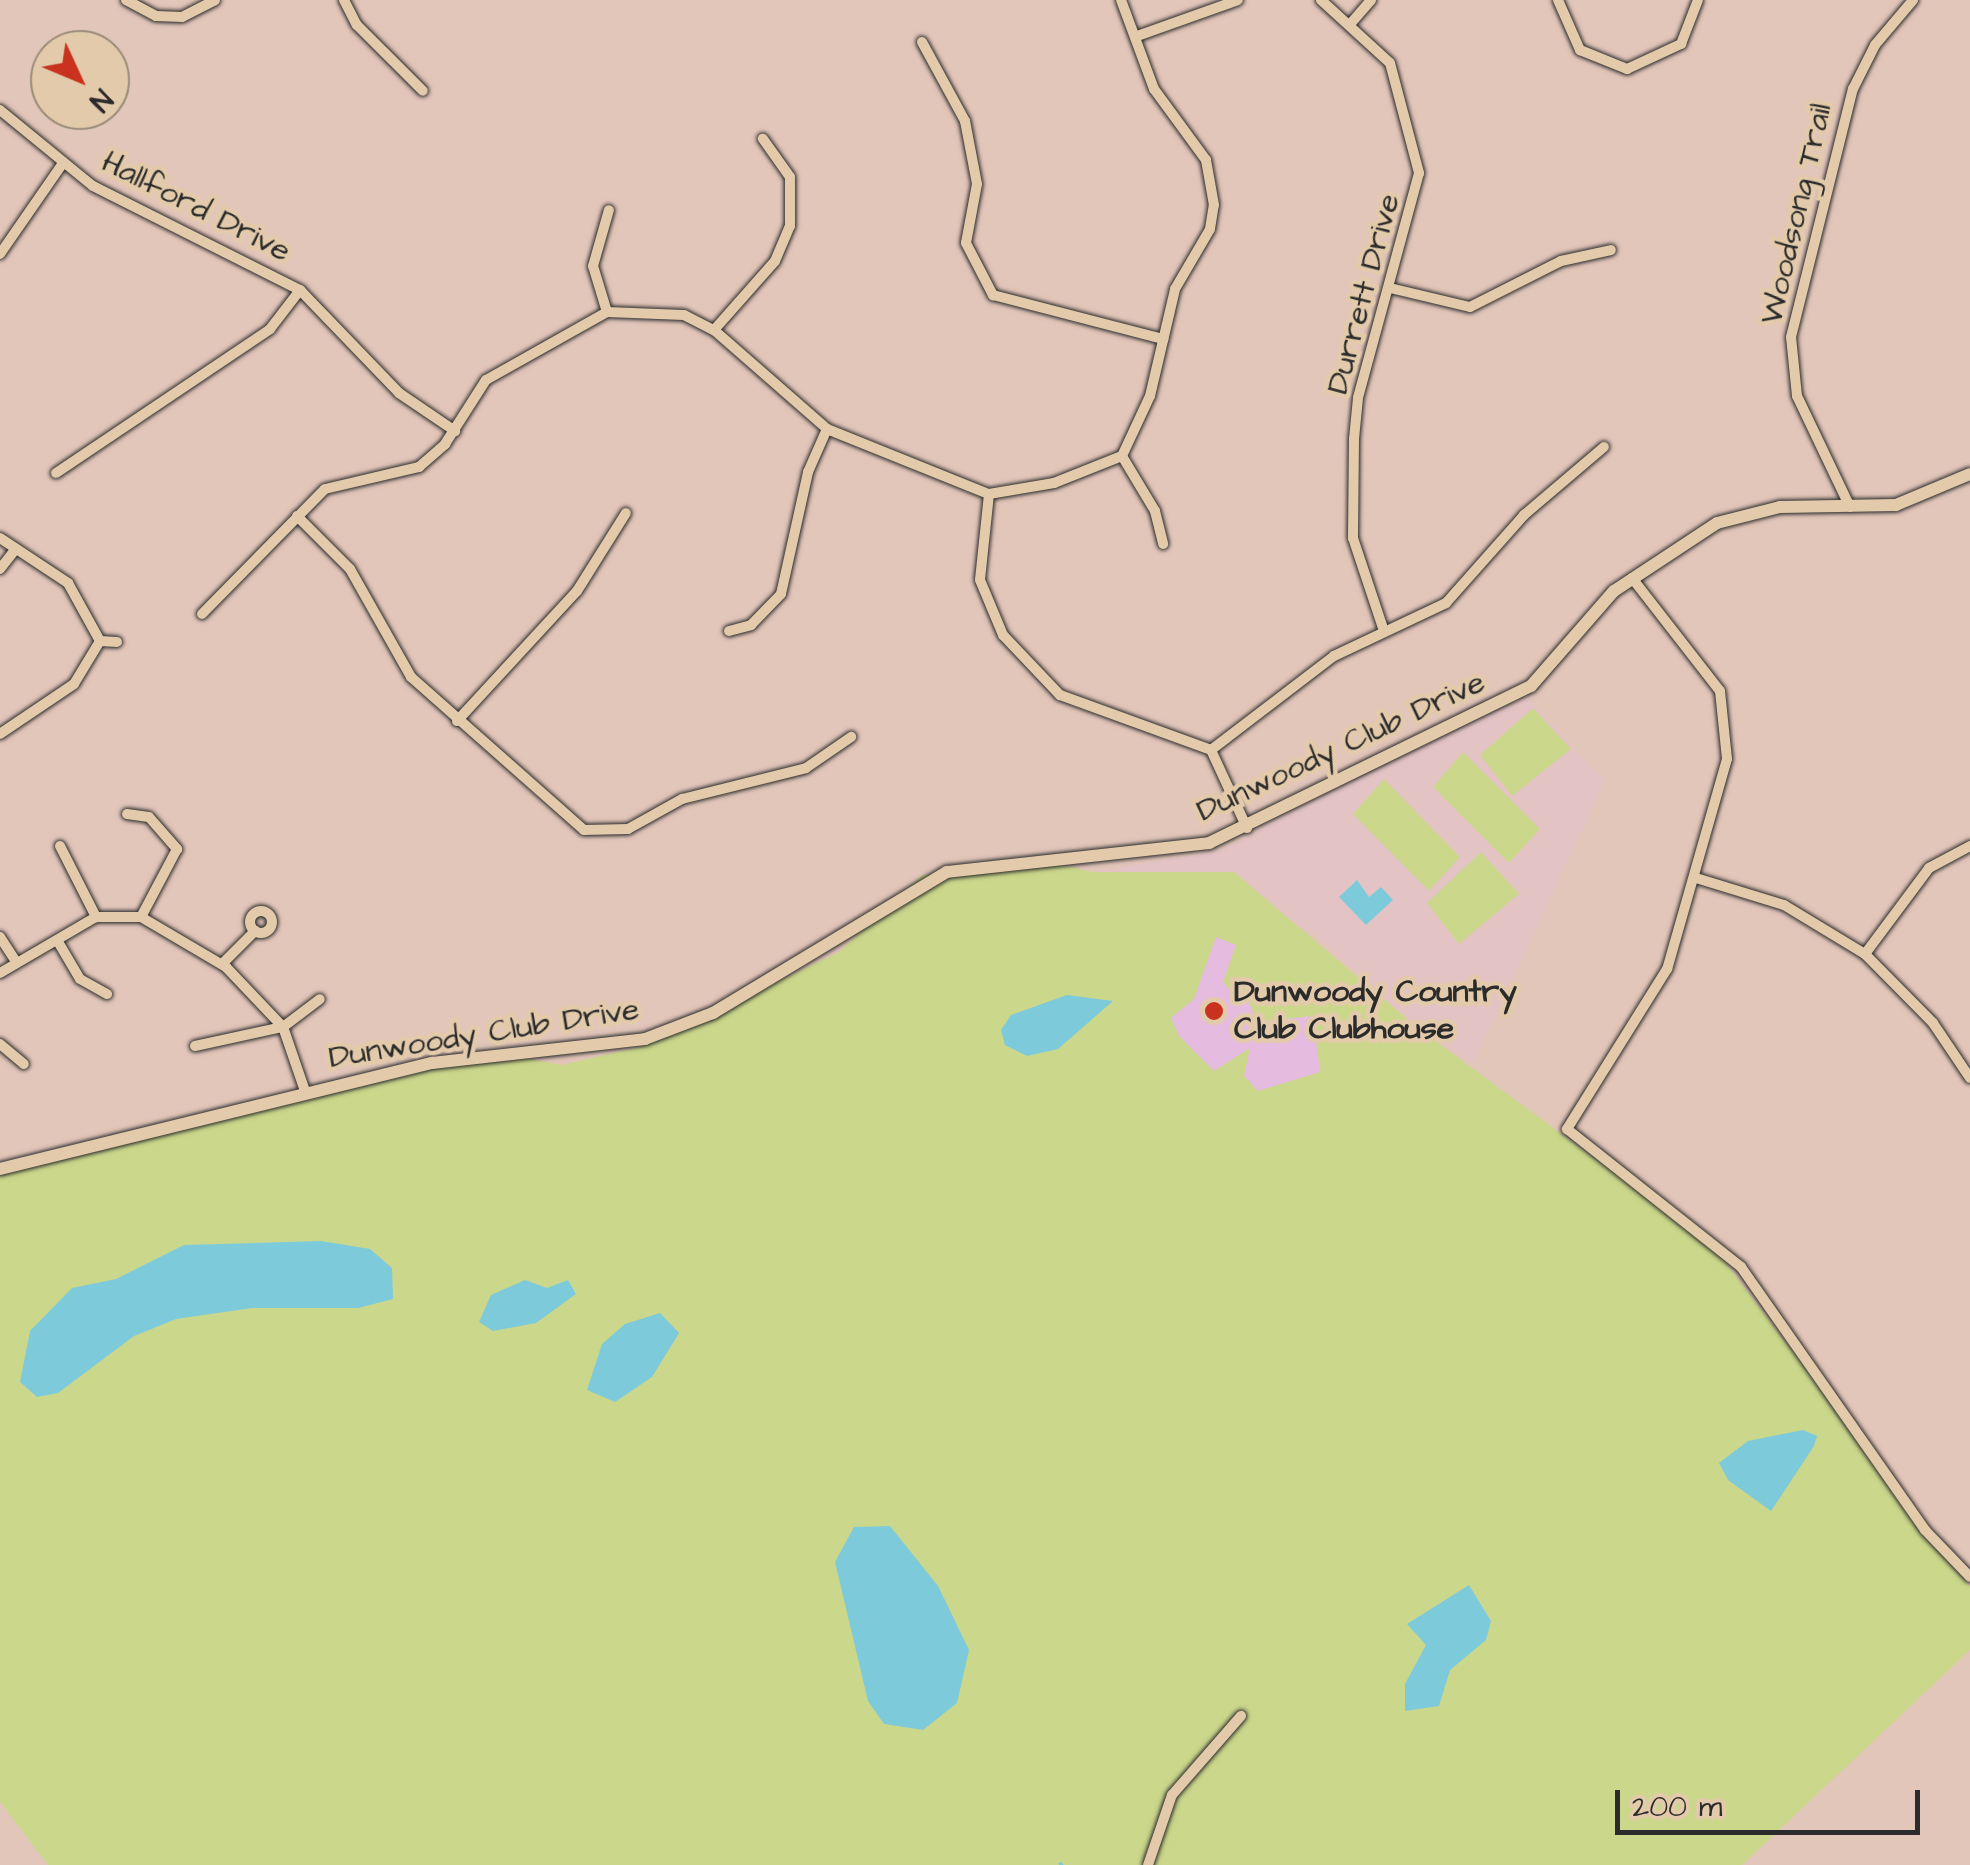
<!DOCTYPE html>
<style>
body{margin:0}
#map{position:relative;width:1970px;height:1865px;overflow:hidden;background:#e3c6ba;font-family:"Architects Daughter",sans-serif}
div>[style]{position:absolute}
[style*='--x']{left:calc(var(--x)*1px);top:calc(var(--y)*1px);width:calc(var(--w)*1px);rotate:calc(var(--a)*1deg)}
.built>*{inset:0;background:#e4c3c5}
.green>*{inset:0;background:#cbd78b}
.water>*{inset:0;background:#7dcadb}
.stream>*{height:2.5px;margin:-1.25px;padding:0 1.25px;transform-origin:1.25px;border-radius:1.25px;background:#7dcadb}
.building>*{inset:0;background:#e6bbe0}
.roads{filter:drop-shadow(0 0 2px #2b2b2b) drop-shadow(0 0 2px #2b2b2b)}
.minor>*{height:10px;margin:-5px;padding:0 5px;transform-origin:5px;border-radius:5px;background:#e2caaa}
.minor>.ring{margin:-5px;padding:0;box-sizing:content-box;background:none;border:10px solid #e2caaa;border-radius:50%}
.tertiary>*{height:12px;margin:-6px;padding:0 6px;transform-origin:6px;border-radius:6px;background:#e2caaa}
.dots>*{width:28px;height:28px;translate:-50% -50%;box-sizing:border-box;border:5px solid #e2caaa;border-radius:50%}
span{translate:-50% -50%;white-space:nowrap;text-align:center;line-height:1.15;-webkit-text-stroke:9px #e2caaa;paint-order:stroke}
.street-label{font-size:32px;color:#2b2b2b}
.poi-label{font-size:32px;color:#2b2b2b;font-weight:700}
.left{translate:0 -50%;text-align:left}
.north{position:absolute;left:30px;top:30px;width:100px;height:100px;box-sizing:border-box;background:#e2caaa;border:2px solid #998a77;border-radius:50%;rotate:134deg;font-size:28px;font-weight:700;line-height:40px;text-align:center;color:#2b2b2b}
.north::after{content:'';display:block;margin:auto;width:35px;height:45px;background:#c8321e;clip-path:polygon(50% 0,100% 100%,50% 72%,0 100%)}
.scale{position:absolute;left:1615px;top:1790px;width:305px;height:45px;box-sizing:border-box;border:5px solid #2b2b2b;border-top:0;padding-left:12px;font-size:30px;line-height:35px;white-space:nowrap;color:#2b2b2b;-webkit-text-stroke:8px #e2caaa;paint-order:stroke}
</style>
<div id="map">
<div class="built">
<i style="clip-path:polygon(1528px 698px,1605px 781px,1473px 1063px,1418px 1028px,1311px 931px,1092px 872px,1224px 850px,1401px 752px)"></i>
</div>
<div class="green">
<i style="clip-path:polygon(1533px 708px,1571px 749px,1512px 796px,1480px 755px)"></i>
<i style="clip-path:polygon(1463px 752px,1540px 829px,1509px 863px,1433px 787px)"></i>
<i style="clip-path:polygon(1384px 779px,1460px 857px,1429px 891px,1353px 814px)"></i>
<i style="clip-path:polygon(1481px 852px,1519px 894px,1459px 944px,1427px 903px)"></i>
<i style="clip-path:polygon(1031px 858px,1092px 872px,1234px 872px,1418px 1028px,1713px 1246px,1970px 1586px,1970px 1650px,1742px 1865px,48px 1865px,0 1802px,0 1169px,492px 1052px,562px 1065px,647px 1045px,839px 952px,922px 875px)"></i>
</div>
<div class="water">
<i style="clip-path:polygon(1357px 880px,1369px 897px,1381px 887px,1393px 900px,1366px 925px,1339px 897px)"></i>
<i style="clip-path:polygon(1067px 995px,1113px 1001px,1058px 1049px,1027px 1056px,1005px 1045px,1001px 1030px,1011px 1015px)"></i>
<i style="clip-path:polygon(321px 1241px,370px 1249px,392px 1268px,393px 1299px,358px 1308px,252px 1308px,176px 1319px,134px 1336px,58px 1393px,37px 1397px,20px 1382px,30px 1331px,72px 1288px,116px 1279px,184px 1245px)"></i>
<i style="clip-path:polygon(525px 1280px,547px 1288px,568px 1280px,576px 1294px,536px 1323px,493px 1331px,479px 1322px,491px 1295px)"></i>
<i style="clip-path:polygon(660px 1313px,679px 1333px,652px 1377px,615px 1402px,587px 1390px,602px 1344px,625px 1324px)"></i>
<i style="clip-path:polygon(1803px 1430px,1817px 1436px,1814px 1446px,1771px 1511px,1728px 1480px,1719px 1463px,1748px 1441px)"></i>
<i style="clip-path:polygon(890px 1526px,938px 1586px,969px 1650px,957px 1703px,923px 1730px,884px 1724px,868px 1701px,835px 1562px,854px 1527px)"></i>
<i style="clip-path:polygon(1469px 1585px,1491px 1621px,1486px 1640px,1450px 1670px,1439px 1706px,1405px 1711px,1405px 1684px,1426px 1645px,1407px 1624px)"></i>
</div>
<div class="stream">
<i style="--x:1060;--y:1863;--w:3;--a:45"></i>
</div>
<div class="building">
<i style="clip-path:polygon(1216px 937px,1236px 945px,1223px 982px,1236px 997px,1244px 990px,1257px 1022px,1313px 1016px,1320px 1072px,1258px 1091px,1244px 1076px,1250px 1048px,1214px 1071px,1179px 1036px,1171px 1018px,1194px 999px)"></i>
</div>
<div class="roads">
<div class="minor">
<i style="--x:126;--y:0;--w:34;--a:28"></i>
<i style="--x:156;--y:16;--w:26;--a:2"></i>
<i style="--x:182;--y:17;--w:37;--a:-27"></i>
<i style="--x:344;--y:0;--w:28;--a:63"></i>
<i style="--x:357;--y:25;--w:93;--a:45"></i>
<i style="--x:1321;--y:0;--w:93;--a:42.4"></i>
<i style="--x:1390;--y:63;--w:114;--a:75.2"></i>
<i style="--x:1419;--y:173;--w:233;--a:105.2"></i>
<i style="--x:1358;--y:398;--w:41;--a:95.6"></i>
<i style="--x:1354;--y:439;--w:99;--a:90.6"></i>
<i style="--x:1353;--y:538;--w:98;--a:71.6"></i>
<i style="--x:1558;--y:0;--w:55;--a:66.3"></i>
<i style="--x:1580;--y:50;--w:51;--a:22"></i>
<i style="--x:1627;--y:69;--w:60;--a:-24.8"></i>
<i style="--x:1681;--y:44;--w:47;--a:-68.9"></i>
<i style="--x:1352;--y:22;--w:29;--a:-49"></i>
<i style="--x:1137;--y:36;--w:107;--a:-19.6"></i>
<i style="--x:922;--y:42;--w:90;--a:61.4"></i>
<i style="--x:965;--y:121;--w:64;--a:79.2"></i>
<i style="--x:977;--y:184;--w:60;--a:100.6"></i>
<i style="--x:966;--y:243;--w:59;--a:62.6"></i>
<i style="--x:993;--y:295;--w:176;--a:14.5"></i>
<i style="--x:0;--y:110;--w:120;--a:39.3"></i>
<i style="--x:93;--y:186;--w:232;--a:26.7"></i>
<i style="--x:300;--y:290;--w:143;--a:46.1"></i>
<i style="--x:399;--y:393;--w:68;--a:34.2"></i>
<i style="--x:0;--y:254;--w:111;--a:-55.3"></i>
<i style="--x:1390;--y:288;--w:82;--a:13.4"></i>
<i style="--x:1470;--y:307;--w:102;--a:-26.8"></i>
<i style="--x:1561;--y:261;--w:51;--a:-12.4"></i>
<i style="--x:607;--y:312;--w:48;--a:-106.9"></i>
<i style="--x:593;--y:266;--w:58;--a:-74.1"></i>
<i style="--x:714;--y:330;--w:92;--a:-48.5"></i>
<i style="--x:775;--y:261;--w:38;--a:-67"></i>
<i style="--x:790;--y:226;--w:49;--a:-90"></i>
<i style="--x:790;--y:177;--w:47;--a:-125.4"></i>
<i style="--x:1122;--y:456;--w:64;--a:59"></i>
<i style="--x:1155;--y:511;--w:34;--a:76"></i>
<i style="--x:56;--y:473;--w:258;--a:-33.9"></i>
<i style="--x:270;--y:329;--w:49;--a:-52.4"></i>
<i style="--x:989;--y:494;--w:86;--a:96"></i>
<i style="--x:980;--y:580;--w:60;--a:67.3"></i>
<i style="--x:1003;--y:635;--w:83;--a:46.5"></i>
<i style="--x:1060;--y:695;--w:161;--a:20"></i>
<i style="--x:1211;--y:750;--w:86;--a:65.2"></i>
<i style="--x:1850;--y:507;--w:123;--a:-115.5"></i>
<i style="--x:1797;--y:396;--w:59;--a:-95.8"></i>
<i style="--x:1791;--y:337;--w:256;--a:-76"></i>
<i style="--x:1853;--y:89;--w:49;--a:-63.4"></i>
<i style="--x:1875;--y:45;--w:59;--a:-49.8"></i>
<i style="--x:297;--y:516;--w:75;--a:45"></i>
<i style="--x:350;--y:569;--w:124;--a:60.5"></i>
<i style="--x:411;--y:677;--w:231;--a:41.5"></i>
<i style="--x:584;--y:830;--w:44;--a:-1.3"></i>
<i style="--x:628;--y:829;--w:62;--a:-29.1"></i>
<i style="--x:682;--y:799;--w:128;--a:-14"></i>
<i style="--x:806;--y:768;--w:55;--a:-34.6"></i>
<i style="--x:0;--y:538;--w:82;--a:33.5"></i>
<i style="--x:68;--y:583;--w:66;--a:61.1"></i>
<i style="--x:100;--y:641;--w:50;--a:121.2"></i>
<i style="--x:74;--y:684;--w:89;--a:146"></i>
<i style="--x:0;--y:569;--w:24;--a:-52"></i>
<i style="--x:1632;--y:578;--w:143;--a:52.1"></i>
<i style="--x:1720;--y:691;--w:68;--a:84.1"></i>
<i style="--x:1727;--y:759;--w:218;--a:105.9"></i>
<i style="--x:1667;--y:969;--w:189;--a:122"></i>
<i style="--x:1567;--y:1129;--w:222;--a:38.4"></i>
<i style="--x:1741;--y:1267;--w:321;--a:55"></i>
<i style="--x:1925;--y:1530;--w:65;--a:46.2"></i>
<i style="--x:202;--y:614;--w:175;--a:-45.5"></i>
<i style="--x:325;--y:489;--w:97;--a:-13.2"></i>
<i style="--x:419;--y:467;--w:35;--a:-41"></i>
<i style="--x:445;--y:444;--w:76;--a:-57.4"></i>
<i style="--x:486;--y:380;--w:139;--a:-29.3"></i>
<i style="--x:607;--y:312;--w:77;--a:2.2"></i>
<i style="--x:684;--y:315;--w:34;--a:27"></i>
<i style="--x:714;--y:330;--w:150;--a:41.2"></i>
<i style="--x:827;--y:429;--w:175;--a:21.9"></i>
<i style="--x:989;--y:494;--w:66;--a:-9.6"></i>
<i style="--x:1054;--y:483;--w:73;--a:-21.7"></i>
<i style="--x:1122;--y:456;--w:66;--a:-65"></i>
<i style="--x:1150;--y:396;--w:110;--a:-76.8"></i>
<i style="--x:1175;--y:289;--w:69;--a:-59.7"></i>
<i style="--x:1210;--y:229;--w:24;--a:-81"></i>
<i style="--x:1214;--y:205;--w:46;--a:-100.1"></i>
<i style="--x:1206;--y:160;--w:88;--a:-126.2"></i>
<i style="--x:1154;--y:89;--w:95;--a:-110.3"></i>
<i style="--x:729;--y:631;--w:23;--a:-15"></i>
<i style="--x:751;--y:625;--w:43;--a:-45.9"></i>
<i style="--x:781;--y:594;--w:125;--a:-77.5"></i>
<i style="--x:808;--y:472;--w:47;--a:-66.2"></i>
<i style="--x:100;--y:641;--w:17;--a:3"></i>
<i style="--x:457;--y:721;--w:177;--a:-47.3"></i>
<i style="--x:577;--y:591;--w:92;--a:-57.9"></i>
<i style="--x:1211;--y:750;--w:155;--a:-37.4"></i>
<i style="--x:1334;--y:656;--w:124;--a:-25.3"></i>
<i style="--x:1446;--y:603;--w:118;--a:-48.4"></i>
<i style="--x:1524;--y:515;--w:105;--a:-40.4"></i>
<i style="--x:127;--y:814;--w:22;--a:8"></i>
<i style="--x:149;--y:817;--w:43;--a:48.8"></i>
<i style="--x:177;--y:849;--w:77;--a:117.9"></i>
<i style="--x:60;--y:846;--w:80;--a:63.1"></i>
<i style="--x:1696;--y:878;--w:92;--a:17.1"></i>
<i style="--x:1784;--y:905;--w:95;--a:31.2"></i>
<i style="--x:1865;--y:954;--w:97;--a:45.4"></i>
<i style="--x:1933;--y:1023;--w:66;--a:56.1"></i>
<i class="ring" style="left:250px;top:911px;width:12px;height:12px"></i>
<i style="--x:0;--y:937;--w:27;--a:57"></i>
<i style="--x:57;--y:940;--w:45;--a:59.5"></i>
<i style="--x:80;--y:979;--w:31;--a:29"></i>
<i style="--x:1865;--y:954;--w:107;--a:-53.3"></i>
<i style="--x:1929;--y:868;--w:47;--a:-28.2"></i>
<i style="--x:222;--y:964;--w:47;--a:-45"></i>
<i style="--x:0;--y:973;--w:111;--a:-30.3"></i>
<i style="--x:96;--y:917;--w:45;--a:0"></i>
<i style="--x:141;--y:917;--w:99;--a:30.5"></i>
<i style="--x:226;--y:967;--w:83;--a:46.5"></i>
<i style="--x:283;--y:1027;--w:68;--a:71"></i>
<i style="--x:0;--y:1044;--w:31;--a:40"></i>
<i style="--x:195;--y:1046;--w:90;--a:-12.2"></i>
<i style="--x:283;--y:1027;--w:46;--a:-37.1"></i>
<i style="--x:1148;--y:1865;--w:74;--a:-71.1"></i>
<i style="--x:1172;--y:1795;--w:105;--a:-48.9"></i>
</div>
<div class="tertiary">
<i style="--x:0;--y:1169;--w:445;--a:-13.8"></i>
<i style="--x:432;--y:1063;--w:214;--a:-6.4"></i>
<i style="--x:645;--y:1039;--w:73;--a:-20.9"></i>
<i style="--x:713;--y:1013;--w:273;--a:-31.1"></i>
<i style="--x:947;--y:872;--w:264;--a:-6.3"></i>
<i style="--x:1209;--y:843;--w:358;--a:-26"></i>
<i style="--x:1531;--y:686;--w:126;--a:-48.9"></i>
<i style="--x:1614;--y:591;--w:123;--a:-33.4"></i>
<i style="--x:1717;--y:523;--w:65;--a:-14.3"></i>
<i style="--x:1780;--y:507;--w:116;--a:-1"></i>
<i style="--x:1896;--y:505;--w:80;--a:-22.7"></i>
</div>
</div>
<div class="dots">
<i style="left:1214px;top:1011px;background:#c8321e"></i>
</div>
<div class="street-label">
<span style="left:196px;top:207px;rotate:27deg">Hallford Drive</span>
<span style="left:1797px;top:214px;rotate:-77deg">Woodsong Trail</span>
<span style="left:1364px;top:294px;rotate:-75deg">Durrett Drive</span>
<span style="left:1341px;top:747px;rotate:-25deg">Dunwoody Club Drive</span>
<span style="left:484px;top:1034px;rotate:-9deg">Dunwoody Club Drive</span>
</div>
<div class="poi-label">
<span class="left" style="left:1234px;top:1011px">Dunwoody Country<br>Club Clubhouse</span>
</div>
<div class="north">N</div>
<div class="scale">200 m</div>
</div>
